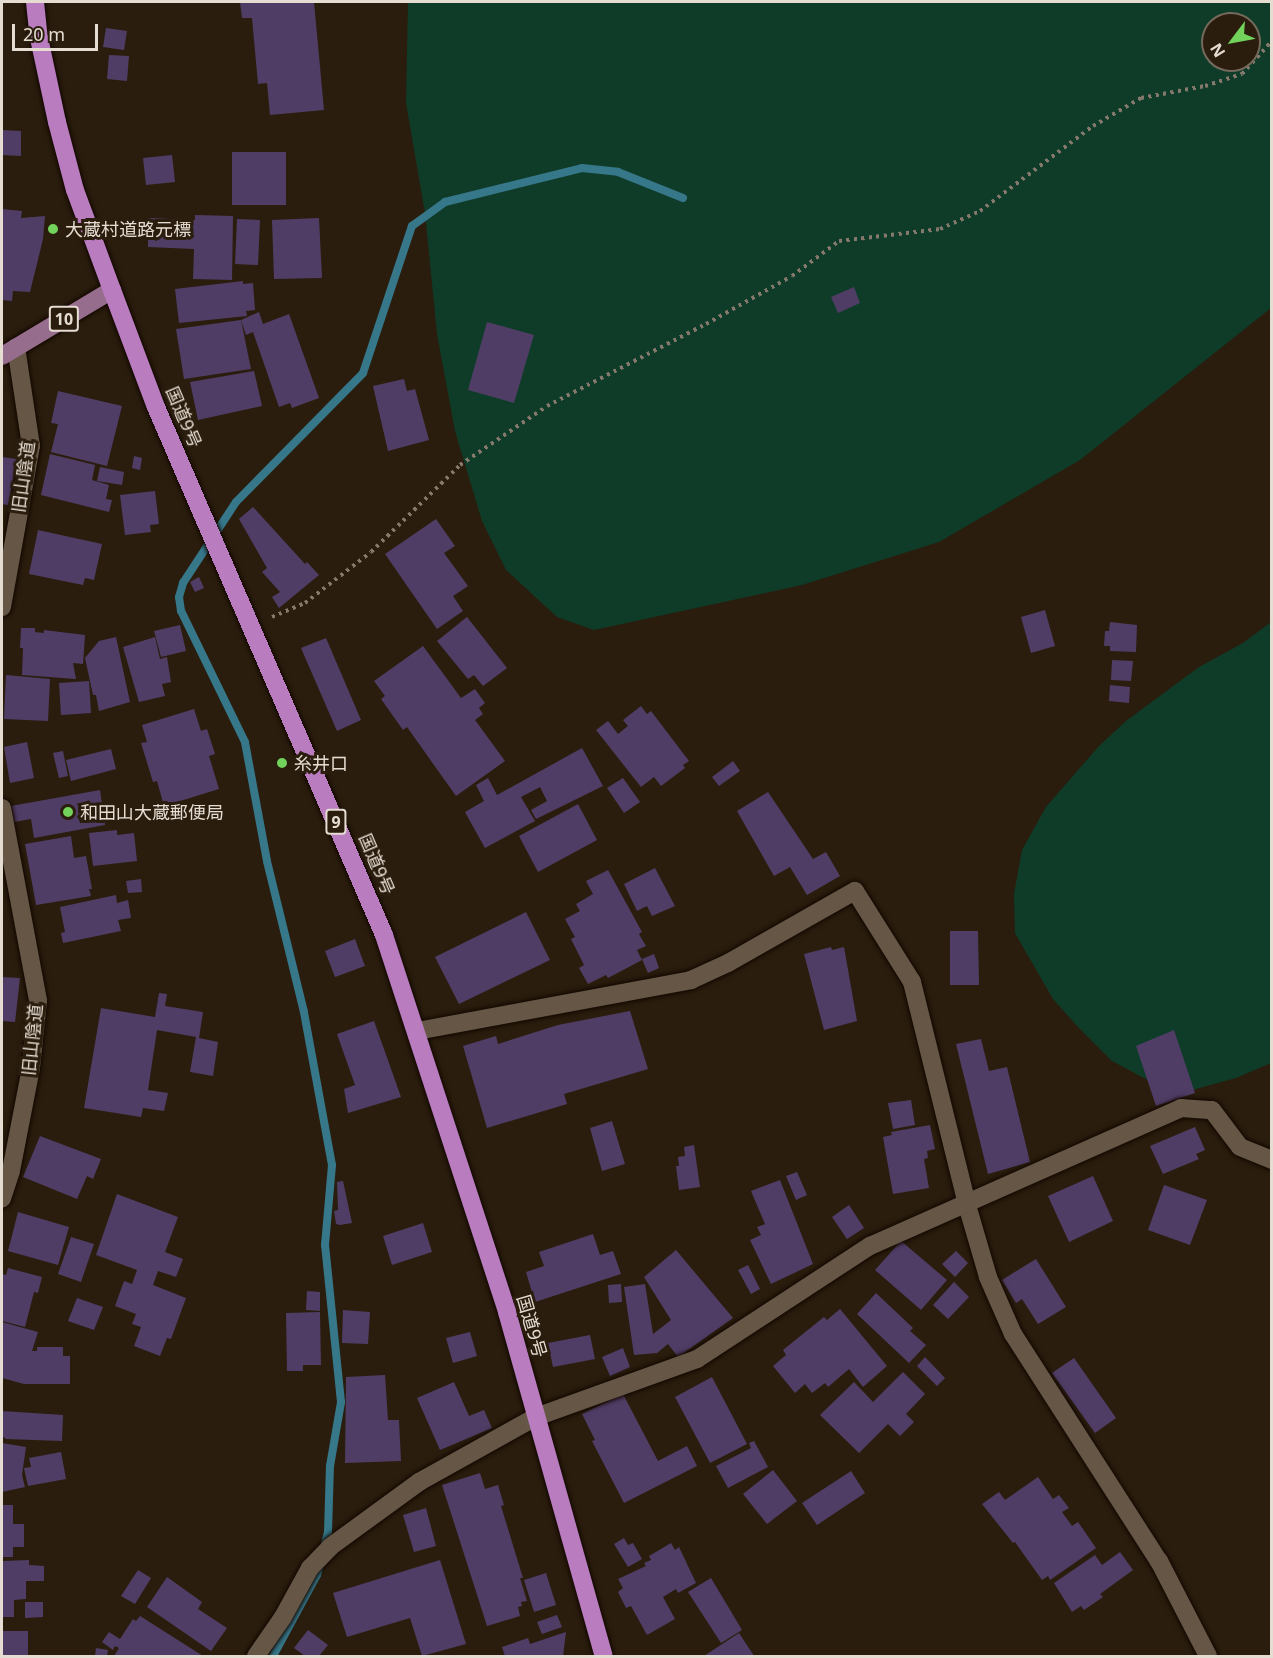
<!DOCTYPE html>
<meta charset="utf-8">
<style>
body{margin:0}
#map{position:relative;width:1273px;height:1658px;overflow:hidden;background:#2a1d0d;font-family:"Noto Sans","Noto Sans JP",sans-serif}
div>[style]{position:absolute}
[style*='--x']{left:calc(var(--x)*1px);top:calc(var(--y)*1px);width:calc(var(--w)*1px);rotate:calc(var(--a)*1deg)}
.green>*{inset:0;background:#0f3c28}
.stream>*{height:8px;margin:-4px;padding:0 4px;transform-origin:4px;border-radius:4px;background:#367789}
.building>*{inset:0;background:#503d66}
.path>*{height:4px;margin-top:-2px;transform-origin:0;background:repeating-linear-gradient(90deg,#84796c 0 3px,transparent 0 7.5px)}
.roads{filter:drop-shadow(0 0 2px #120700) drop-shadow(0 0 2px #120700)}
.street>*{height:18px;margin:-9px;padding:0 9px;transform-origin:9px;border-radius:9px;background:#655645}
.primary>*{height:18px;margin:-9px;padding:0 9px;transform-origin:9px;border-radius:9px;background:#976d8e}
.highway>*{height:18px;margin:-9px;padding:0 9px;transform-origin:9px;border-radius:9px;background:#b87cbf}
.dots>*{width:16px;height:16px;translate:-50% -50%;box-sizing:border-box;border:3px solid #2a1d0d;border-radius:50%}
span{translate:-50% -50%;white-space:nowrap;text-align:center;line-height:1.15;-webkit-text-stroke:6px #2a1d0d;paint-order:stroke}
.shield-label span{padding:2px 4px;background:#2a1d0d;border:2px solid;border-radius:4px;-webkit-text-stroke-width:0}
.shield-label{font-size:16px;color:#e5dcd2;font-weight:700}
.poi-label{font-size:18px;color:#e5dcd2}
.left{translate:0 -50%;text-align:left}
.street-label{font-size:18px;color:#e5dcd2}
.frame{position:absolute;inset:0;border:3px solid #e5dcd2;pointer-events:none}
.north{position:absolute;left:1201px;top:12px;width:60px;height:60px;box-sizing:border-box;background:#2a1d0d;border:2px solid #75695c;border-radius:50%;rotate:238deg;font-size:16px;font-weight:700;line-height:24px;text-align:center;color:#e5dcd2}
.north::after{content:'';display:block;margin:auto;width:21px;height:27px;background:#73d25c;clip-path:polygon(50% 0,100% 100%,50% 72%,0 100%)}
.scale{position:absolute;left:12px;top:24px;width:86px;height:27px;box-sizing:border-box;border:3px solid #e5dcd2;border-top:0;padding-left:8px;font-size:18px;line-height:21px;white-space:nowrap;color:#e5dcd2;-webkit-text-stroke:4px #2a1d0d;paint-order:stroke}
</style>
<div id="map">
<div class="green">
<i style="clip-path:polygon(evenodd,408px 2px,1271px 2px,1271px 308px,1080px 460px,939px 542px,802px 585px,594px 630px,557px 617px,506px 570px,482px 521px,455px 431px,437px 334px,425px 213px,406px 103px,408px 2px,1213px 24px,1249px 24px,1249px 60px,1213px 60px,1213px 24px)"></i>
<i style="clip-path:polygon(1271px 622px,1271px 1063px,1236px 1078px,1192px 1090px,1146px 1079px,1112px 1061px,1078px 1027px,1053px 999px,1015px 933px,1014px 894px,1022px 850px,1046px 807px,1099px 746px,1126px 721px,1199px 667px,1243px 643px)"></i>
</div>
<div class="stream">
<i style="--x:324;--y:1548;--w:16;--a:-76"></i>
<i style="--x:328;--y:1532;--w:66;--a:-88.3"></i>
<i style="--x:330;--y:1466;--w:65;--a:-80.2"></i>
<i style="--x:341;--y:1402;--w:158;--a:-95.8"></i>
<i style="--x:325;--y:1245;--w:80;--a:-85"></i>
<i style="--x:332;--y:1165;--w:156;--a:-100.4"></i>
<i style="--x:304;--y:1012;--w:155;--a:-103.8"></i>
<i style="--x:267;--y:861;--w:121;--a:-100.5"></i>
<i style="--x:245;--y:742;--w:146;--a:-116"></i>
<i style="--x:181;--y:611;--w:14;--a:-98"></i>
<i style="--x:179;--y:597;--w:15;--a:-74"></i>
<i style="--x:183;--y:583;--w:97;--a:-56.8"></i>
<i style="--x:236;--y:502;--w:181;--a:-45.4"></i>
<i style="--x:363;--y:373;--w:155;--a:-71.6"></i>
<i style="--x:412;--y:226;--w:41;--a:-36"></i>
<i style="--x:445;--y:202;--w:141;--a:-13.9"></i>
<i style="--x:582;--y:168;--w:36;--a:6"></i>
<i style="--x:618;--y:172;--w:70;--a:21.8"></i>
<i style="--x:273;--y:1656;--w:92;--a:-61.5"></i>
<i style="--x:317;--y:1575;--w:11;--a:-75"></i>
</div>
<div class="building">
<i style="clip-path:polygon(240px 2px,314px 2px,324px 110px,270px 115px,267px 83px,258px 84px,252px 18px,242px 18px)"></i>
<i style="clip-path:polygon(106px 28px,127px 31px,124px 50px,103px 47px)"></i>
<i style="clip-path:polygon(109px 55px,129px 56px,127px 81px,107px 79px)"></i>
<i style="clip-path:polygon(2px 130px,21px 131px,21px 156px,2px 155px)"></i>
<i style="clip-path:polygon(232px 152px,286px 152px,286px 205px,232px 205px)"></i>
<i style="clip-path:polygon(172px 155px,175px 182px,146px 185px,143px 158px)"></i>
<i style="clip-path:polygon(2px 209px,22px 211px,21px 218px,45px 216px,43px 239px,30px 292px,13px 291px,12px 301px,2px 300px)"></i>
<i style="clip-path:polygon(195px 215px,233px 216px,232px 280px,193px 279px,194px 249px,148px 247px,148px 218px,195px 220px)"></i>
<i style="clip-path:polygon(319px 218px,322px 278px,274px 279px,272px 220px)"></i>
<i style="clip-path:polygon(237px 219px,260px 220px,258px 265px,235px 264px)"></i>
<i style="clip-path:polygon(243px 281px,243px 284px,253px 283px,255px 310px,246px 311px,247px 316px,179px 323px,175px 289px)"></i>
<i style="clip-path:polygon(854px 287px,860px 303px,838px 313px,831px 297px)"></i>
<i style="clip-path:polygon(259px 312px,263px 324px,289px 314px,319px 398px,292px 408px,290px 403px,279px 407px,253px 332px,246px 335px,241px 320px)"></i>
<i style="clip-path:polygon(241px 320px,251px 369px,184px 379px,176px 329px)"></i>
<i style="clip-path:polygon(487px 322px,534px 335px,514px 403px,468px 390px)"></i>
<i style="clip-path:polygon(254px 371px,262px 406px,198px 420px,190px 382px)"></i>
<i style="clip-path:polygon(404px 379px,407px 391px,415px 389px,429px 440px,388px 451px,373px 386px)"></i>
<i style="clip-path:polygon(58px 391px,122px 406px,107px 466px,51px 452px,58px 424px,51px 423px)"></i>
<i style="clip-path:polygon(50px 454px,95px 465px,92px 480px,109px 485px,106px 499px,112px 500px,109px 512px,41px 495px)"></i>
<i style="clip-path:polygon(134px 456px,142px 458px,140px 470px,132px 468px)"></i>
<i style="clip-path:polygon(2px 457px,17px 459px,8px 505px,2px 504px)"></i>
<i style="clip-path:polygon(100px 467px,124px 472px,122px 485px,97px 481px)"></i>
<i style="clip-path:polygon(155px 491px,159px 524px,150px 525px,151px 532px,125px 535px,120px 495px)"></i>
<i style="clip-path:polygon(253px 507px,305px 564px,307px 562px,319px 575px,279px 608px,272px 597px,280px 592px,262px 572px,267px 568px,239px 519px)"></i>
<i style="clip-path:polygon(436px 519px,455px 546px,444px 553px,468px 586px,453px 596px,463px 611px,437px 629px,385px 554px)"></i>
<i style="clip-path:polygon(38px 530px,102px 544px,94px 580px,85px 578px,83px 585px,29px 574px)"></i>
<i style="clip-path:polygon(199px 577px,204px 588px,195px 592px,190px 582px)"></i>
<i style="clip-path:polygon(1045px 610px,1055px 646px,1031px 653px,1021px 617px)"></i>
<i style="clip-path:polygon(467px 617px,507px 668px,483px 686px,474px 675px,468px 679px,437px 641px)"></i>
<i style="clip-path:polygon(1110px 622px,1137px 625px,1136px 652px,1110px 651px,1110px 646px,1104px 646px,1105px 631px,1109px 631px)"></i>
<i style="clip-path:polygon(180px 625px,186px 651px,161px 657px,154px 631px)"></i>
<i style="clip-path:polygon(21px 628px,35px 628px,35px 632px,44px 633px,44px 630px,85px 635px,83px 664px,73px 663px,76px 679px,22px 675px,23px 648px,20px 648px)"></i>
<i style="clip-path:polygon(116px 637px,130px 702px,99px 711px,96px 695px,93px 695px,85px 658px,99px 641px)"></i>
<i style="clip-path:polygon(155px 637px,160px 659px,167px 657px,171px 682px,162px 684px,165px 696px,139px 702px,123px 647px)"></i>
<i style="clip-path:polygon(326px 638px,361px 720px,337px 731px,301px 648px)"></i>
<i style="clip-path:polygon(423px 646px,461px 698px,475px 689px,485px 703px,479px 708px,483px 714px,475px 720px,505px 761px,456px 796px,407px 727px,403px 730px,381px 699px,385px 696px,374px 681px)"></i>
<i style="clip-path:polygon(1112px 660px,1133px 661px,1131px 681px,1111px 680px)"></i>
<i style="clip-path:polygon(6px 675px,50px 679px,48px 721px,4px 719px)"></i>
<i style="clip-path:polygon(89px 681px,91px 713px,61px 715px,59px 683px)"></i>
<i style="clip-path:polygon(1110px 685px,1130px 687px,1129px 703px,1109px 701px)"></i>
<i style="clip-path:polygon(641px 706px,647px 714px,651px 711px,689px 761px,683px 765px,685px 768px,661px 786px,654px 777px,641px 787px,596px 730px,608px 721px,618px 734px,628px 726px,623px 720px)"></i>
<i style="clip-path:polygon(194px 709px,201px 731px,207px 729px,215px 754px,209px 756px,219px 789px,164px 806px,157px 781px,153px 782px,141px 743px,147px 742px,142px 725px)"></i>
<i style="clip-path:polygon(27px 742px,34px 778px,10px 783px,4px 747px)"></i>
<i style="clip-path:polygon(582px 748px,603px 786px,536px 819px,531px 810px,547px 801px,540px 787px,521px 797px,535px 821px,485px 848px,465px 812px,484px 801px,476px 785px,488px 778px,497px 795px)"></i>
<i style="clip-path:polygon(111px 749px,116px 769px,71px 781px,66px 760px)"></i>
<i style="clip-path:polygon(63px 751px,68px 776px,59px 778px,53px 753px)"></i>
<i style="clip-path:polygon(733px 761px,740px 771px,719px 786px,712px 777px)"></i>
<i style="clip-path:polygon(623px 778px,640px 802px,624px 813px,607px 788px)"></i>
<i style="clip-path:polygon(100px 790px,105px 825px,34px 838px,31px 819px,14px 822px,11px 806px)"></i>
<i style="clip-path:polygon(768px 792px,813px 859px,826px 852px,840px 876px,807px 895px,790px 867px,774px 876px,737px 811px)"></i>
<i style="clip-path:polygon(578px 804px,597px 840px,538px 872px,519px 836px)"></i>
<i style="clip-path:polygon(117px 830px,117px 835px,134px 833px,137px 861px,93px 866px,89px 833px)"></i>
<i style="clip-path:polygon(71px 836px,74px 858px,86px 856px,92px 889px,89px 889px,91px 896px,36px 905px,25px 844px)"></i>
<i style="clip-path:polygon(655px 868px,675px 906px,652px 916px,647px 906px,637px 911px,624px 884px)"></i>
<i style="clip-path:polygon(608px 870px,642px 932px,639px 934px,646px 946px,637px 950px,642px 960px,608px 978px,606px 975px,588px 984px,579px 968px,584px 965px,571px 939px,575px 937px,565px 919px,580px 911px,576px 904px,593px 894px,586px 881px)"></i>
<i style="clip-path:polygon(141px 879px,142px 892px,128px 893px,126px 881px)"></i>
<i style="clip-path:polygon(116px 895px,117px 903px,128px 900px,131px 918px,118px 920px,121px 931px,63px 943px,61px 933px,65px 932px,60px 907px)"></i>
<i style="clip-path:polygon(526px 912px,550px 960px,459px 1004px,435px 957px)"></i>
<i style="clip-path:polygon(950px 931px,978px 931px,979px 985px,950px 985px)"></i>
<i style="clip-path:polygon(355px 939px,365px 966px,335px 977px,325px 951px)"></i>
<i style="clip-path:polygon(831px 947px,832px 950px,844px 947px,857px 1021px,824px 1030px,804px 954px)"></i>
<i style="clip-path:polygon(654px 954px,659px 968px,648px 973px,642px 959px)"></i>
<i style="clip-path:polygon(2px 977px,20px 978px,15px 1022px,2px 1021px)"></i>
<i style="clip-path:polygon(159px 993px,167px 994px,165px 1006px,203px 1012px,199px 1038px,218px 1042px,213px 1076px,190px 1072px,196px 1037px,157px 1030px,148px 1090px,168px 1093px,164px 1111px,143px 1108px,141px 1117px,84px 1108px,101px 1008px,155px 1017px)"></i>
<i style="clip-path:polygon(630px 1011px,648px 1069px,564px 1094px,567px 1104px,487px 1128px,463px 1046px,496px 1036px,498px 1044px,558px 1025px)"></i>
<i style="clip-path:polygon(374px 1021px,401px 1097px,348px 1113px,344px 1089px,355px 1085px,337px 1034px)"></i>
<i style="clip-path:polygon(1174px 1030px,1195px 1093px,1156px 1106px,1136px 1046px)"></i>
<i style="clip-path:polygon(981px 1039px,989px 1071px,1007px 1067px,1030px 1162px,988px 1174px,956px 1044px)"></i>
<i style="clip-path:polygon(911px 1100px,915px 1125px,893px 1129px,888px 1103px)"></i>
<i style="clip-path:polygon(612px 1121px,625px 1164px,602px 1171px,590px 1128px)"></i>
<i style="clip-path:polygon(930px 1125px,935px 1149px,927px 1151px,928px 1158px,924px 1159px,929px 1188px,893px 1194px,883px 1137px,892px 1135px,891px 1132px)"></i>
<i style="clip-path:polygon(1195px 1127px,1205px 1150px,1196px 1154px,1199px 1159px,1163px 1174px,1150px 1146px)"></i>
<i style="clip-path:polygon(40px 1136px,101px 1159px,93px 1179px,87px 1176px,77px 1199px,23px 1177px)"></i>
<i style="clip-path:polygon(694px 1145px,700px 1187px,679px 1190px,676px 1166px,679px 1166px,678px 1157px,685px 1156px,684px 1147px)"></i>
<i style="clip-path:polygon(797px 1172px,807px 1195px,796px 1200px,786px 1176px)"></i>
<i style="clip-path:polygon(1093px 1176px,1113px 1221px,1069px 1242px,1048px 1196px)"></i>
<i style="clip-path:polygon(780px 1180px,813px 1264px,771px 1284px,750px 1240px,761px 1235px,757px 1227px,765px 1224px,751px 1191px)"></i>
<i style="clip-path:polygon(343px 1181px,352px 1223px,340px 1225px,336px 1224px,334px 1211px,338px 1210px,337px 1182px)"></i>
<i style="clip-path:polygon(1164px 1185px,1207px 1200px,1190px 1245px,1148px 1230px)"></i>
<i style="clip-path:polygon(117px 1194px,178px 1217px,165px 1252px,183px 1259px,176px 1277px,158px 1271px,153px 1285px,186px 1298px,171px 1339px,167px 1338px,160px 1356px,134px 1346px,141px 1327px,132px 1324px,136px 1314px,115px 1306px,124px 1281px,132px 1284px,137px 1270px,96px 1255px)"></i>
<i style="clip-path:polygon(849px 1205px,864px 1228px,847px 1239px,832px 1217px)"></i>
<i style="clip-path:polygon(18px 1212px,69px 1227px,58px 1265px,8px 1251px)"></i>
<i style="clip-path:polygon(423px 1223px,432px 1252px,392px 1265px,383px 1236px)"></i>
<i style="clip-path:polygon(593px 1234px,600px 1255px,613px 1251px,621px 1274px,535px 1302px,526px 1272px,544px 1266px,539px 1252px)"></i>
<i style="clip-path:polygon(71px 1237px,94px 1244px,81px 1282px,58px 1274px)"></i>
<i style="clip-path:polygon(901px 1241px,947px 1280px,921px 1310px,875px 1270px)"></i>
<i style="clip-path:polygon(676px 1250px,733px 1318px,678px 1357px,668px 1344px,657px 1353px,634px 1355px,624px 1287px,645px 1284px,653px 1334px,671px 1320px,644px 1277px)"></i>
<i style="clip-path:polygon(956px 1251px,968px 1263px,955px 1277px,942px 1264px)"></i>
<i style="clip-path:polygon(1036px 1259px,1066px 1307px,1038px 1324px,1022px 1299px,1016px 1303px,1002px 1280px)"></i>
<i style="clip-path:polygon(748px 1265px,760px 1289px,751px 1294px,738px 1270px)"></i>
<i style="clip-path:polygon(8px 1268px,42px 1277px,38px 1293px,34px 1292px,25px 1327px,2px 1321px,2px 1274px,6px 1275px)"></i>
<i style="clip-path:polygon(954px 1282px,969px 1297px,948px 1319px,933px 1305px)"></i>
<i style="clip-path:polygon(621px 1284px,622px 1302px,609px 1303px,608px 1285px)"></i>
<i style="clip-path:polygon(307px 1291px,320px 1292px,320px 1311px,306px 1310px)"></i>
<i style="clip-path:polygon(876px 1293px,913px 1328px,910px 1331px,926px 1345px,909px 1363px,857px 1314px)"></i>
<i style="clip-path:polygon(77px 1298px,103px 1307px,94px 1330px,68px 1321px)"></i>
<i style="clip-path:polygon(840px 1309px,887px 1366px,863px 1387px,849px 1369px,828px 1387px,825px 1383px,812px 1393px,805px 1384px,795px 1393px,773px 1366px,786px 1355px,783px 1350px,824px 1317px,827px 1320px)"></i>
<i style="clip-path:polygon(343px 1310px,370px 1312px,368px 1344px,342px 1343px)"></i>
<i style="clip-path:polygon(320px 1312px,321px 1365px,303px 1365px,303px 1371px,287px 1371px,286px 1313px)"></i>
<i style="clip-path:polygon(2px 1322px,38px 1332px,32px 1351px,37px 1351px,37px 1347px,63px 1347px,63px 1356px,70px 1356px,70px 1384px,24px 1384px,2px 1378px)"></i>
<i style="clip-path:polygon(470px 1332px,477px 1356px,453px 1363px,446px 1338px)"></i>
<i style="clip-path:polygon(590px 1335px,595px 1359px,553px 1367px,548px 1343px)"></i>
<i style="clip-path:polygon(623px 1348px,630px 1367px,610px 1376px,602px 1357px)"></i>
<i style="clip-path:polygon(925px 1357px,945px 1378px,937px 1386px,917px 1366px)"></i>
<i style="clip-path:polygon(1074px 1358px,1116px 1418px,1095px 1433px,1052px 1373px)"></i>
<i style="clip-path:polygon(903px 1372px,925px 1394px,906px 1414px,914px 1422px,900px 1436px,888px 1424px,859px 1453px,820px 1415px,854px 1382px,873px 1402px)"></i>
<i style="clip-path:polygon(385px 1375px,388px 1420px,399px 1420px,401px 1461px,345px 1463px,346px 1377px)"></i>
<i style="clip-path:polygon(712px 1377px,747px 1444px,710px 1463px,675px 1397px)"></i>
<i style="clip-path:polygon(454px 1382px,469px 1416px,484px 1410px,492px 1428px,440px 1450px,417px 1398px)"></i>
<i style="clip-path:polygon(623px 1394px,658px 1461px,687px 1446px,697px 1466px,624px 1503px,592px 1441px,595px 1440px,582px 1414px)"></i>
<i style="clip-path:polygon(2px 1411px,63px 1415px,62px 1441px,6px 1439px,2px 1436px)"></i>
<i style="clip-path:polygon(754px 1441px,768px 1467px,728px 1488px,716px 1466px,751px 1448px,749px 1443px)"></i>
<i style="clip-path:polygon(2px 1443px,26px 1447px,22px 1475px,25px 1487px,2px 1492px)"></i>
<i style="clip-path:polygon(61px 1452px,66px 1479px,28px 1486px,24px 1468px,31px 1467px,29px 1458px)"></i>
<i style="clip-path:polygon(773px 1470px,797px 1501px,767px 1524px,743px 1494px)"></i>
<i style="clip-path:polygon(851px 1471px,865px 1493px,817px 1525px,802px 1503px)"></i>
<i style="clip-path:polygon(480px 1473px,485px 1489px,498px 1485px,504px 1505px,501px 1506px,523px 1578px,520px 1578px,527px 1601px,521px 1602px,522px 1606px,518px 1607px,520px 1616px,487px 1626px,442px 1485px)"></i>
<i style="clip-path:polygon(1038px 1477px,1053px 1499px,1059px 1495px,1069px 1508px,1062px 1512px,1072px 1526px,1078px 1522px,1096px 1548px,1050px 1580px,1048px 1576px,1042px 1580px,1015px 1542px,1013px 1543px,982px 1504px,999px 1492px,1005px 1500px)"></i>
<i style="clip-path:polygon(2px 1505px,13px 1505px,13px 1524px,24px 1524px,24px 1547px,13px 1547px,13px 1557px,2px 1557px)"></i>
<i style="clip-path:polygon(426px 1508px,436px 1546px,414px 1552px,403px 1515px)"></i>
<i style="clip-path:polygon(624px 1538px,628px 1545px,633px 1543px,642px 1559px,628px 1567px,614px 1544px)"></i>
<i style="clip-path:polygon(671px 1543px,675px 1550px,679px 1547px,696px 1583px,678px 1593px,676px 1589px,663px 1597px,675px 1619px,647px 1635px,631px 1606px,626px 1608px,618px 1592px,623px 1588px,618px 1579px,646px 1566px,644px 1563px,651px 1560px,649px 1556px)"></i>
<i style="clip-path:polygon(1120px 1552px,1133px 1570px,1100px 1594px,1103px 1597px,1084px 1610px,1081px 1606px,1072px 1612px,1054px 1583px,1095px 1555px,1102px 1565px)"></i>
<i style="clip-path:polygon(29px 1560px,29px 1565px,44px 1566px,44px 1581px,26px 1581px,26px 1599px,14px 1600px,14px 1617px,2px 1617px,2px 1561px)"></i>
<i style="clip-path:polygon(440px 1560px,466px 1644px,422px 1656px,410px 1618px,347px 1637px,333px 1593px)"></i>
<i style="clip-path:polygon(138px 1570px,151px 1578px,135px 1604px,121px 1596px)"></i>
<i style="clip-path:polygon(546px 1573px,556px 1605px,534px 1612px,524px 1580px)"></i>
<i style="clip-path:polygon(167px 1577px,202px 1602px,198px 1609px,227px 1628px,211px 1651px,147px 1607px)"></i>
<i style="clip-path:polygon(711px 1578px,742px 1630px,721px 1643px,688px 1592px)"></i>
<i style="clip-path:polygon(25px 1602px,43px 1602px,43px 1617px,25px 1618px)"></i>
<i style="clip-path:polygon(557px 1615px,562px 1627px,542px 1634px,537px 1622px)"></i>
<i style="clip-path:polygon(140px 1616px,203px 1656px,114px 1656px,119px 1648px,115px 1646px,113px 1650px,102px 1642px,109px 1632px,120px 1639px,133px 1619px,136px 1621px)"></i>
<i style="clip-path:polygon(308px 1630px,328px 1645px,319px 1656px,305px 1656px,294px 1648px)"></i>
<i style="clip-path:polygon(2px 1631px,28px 1631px,28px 1656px,2px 1656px)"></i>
<i style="clip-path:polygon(566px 1632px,563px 1656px,505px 1656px,502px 1647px,528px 1638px,530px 1644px)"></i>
<i style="clip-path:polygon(739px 1633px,754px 1656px,704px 1656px)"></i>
<i style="clip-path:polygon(96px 1648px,108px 1650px,107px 1656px,95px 1656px)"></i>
</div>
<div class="path">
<i style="--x:272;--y:617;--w:36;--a:-23"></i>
<i style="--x:305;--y:603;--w:83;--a:-37.7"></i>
<i style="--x:371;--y:552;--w:124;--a:-44.3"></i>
<i style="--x:460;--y:465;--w:105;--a:-34.1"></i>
<i style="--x:547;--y:406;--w:179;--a:-27.3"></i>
<i style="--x:706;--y:324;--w:98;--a:-29.2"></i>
<i style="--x:792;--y:276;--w:59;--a:-36.7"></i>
<i style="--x:839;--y:241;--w:102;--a:-6.8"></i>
<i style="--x:940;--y:229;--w:44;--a:-24.2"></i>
<i style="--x:980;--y:211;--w:141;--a:-37"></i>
<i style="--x:1093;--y:126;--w:56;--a:-30.3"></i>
<i style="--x:1141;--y:98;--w:65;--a:-10.6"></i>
<i style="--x:1205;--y:86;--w:39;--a:-18"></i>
<i style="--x:1242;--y:74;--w:45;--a:-47.7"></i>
</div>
<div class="roads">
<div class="street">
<i style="--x:2;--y:607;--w:164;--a:-79.8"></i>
<i style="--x:31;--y:446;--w:100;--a:-98.6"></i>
<i style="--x:2;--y:808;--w:196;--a:79.4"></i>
<i style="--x:38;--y:1001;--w:67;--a:96"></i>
<i style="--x:31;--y:1068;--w:105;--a:101"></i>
<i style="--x:11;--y:1171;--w:29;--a:108"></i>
<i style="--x:417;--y:1031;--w:279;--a:-10.5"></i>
<i style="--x:691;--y:980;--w:41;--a:-24.7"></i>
<i style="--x:728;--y:963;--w:146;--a:-29.6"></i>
<i style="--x:855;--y:891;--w:107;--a:57.9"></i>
<i style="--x:912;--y:982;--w:230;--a:76.1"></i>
<i style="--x:967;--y:1205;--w:75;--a:73.7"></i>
<i style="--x:988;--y:1277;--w:62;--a:66.3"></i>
<i style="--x:1013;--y:1334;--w:270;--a:57.3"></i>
<i style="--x:1159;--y:1561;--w:107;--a:62.7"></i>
<i style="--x:256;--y:1656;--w:47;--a:-55.3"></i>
<i style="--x:283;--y:1617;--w:56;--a:-61.1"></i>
<i style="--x:310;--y:1568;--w:29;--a:-46"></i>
<i style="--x:330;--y:1547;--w:110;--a:-36.1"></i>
<i style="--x:419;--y:1482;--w:134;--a:-29.1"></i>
<i style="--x:536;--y:1417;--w:171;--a:-19.8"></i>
<i style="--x:697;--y:1359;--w:207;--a:-33.2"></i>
<i style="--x:870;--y:1246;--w:340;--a:-23.9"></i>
<i style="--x:1181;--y:1108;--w:31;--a:4"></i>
<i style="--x:1212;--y:1110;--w:46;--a:52.9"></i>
<i style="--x:1240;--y:1147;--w:35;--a:22"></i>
</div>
<div class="primary">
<i style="--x:2;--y:356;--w:128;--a:-31"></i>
</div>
<div class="highway">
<i style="--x:35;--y:2;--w:36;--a:84"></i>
<i style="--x:39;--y:38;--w:86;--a:77.9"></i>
<i style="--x:57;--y:122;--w:70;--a:75.2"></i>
<i style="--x:75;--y:190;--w:107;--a:69.7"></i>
<i style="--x:112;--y:290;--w:125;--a:69.4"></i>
<i style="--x:156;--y:407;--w:575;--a:66.64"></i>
<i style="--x:384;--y:935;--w:397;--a:71.9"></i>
<i style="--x:507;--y:1312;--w:357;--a:74.3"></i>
</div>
</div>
<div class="dots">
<i style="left:53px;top:229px;background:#73d25c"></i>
<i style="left:282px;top:763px;background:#73d25c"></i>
<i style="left:68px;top:812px;background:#73d25c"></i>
</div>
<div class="shield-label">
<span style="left:64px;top:319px">10</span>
<span style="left:336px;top:822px">9</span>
</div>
<div class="poi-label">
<span class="left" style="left:65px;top:229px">大蔵村道路元標</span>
<span class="left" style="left:294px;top:763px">糸井口</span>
<span class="left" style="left:80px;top:812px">和田山大蔵郵便局</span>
</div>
<div class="street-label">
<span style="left:184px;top:417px;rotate:67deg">国道9号</span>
<span style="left:23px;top:477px;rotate:-82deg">旧山陰道</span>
<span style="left:377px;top:864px;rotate:67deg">国道9号</span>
<span style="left:32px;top:1040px;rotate:-84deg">旧山陰道</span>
<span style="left:532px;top:1326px;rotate:74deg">国道9号</span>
</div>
<div class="frame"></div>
<div class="north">N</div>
<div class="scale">20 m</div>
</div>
